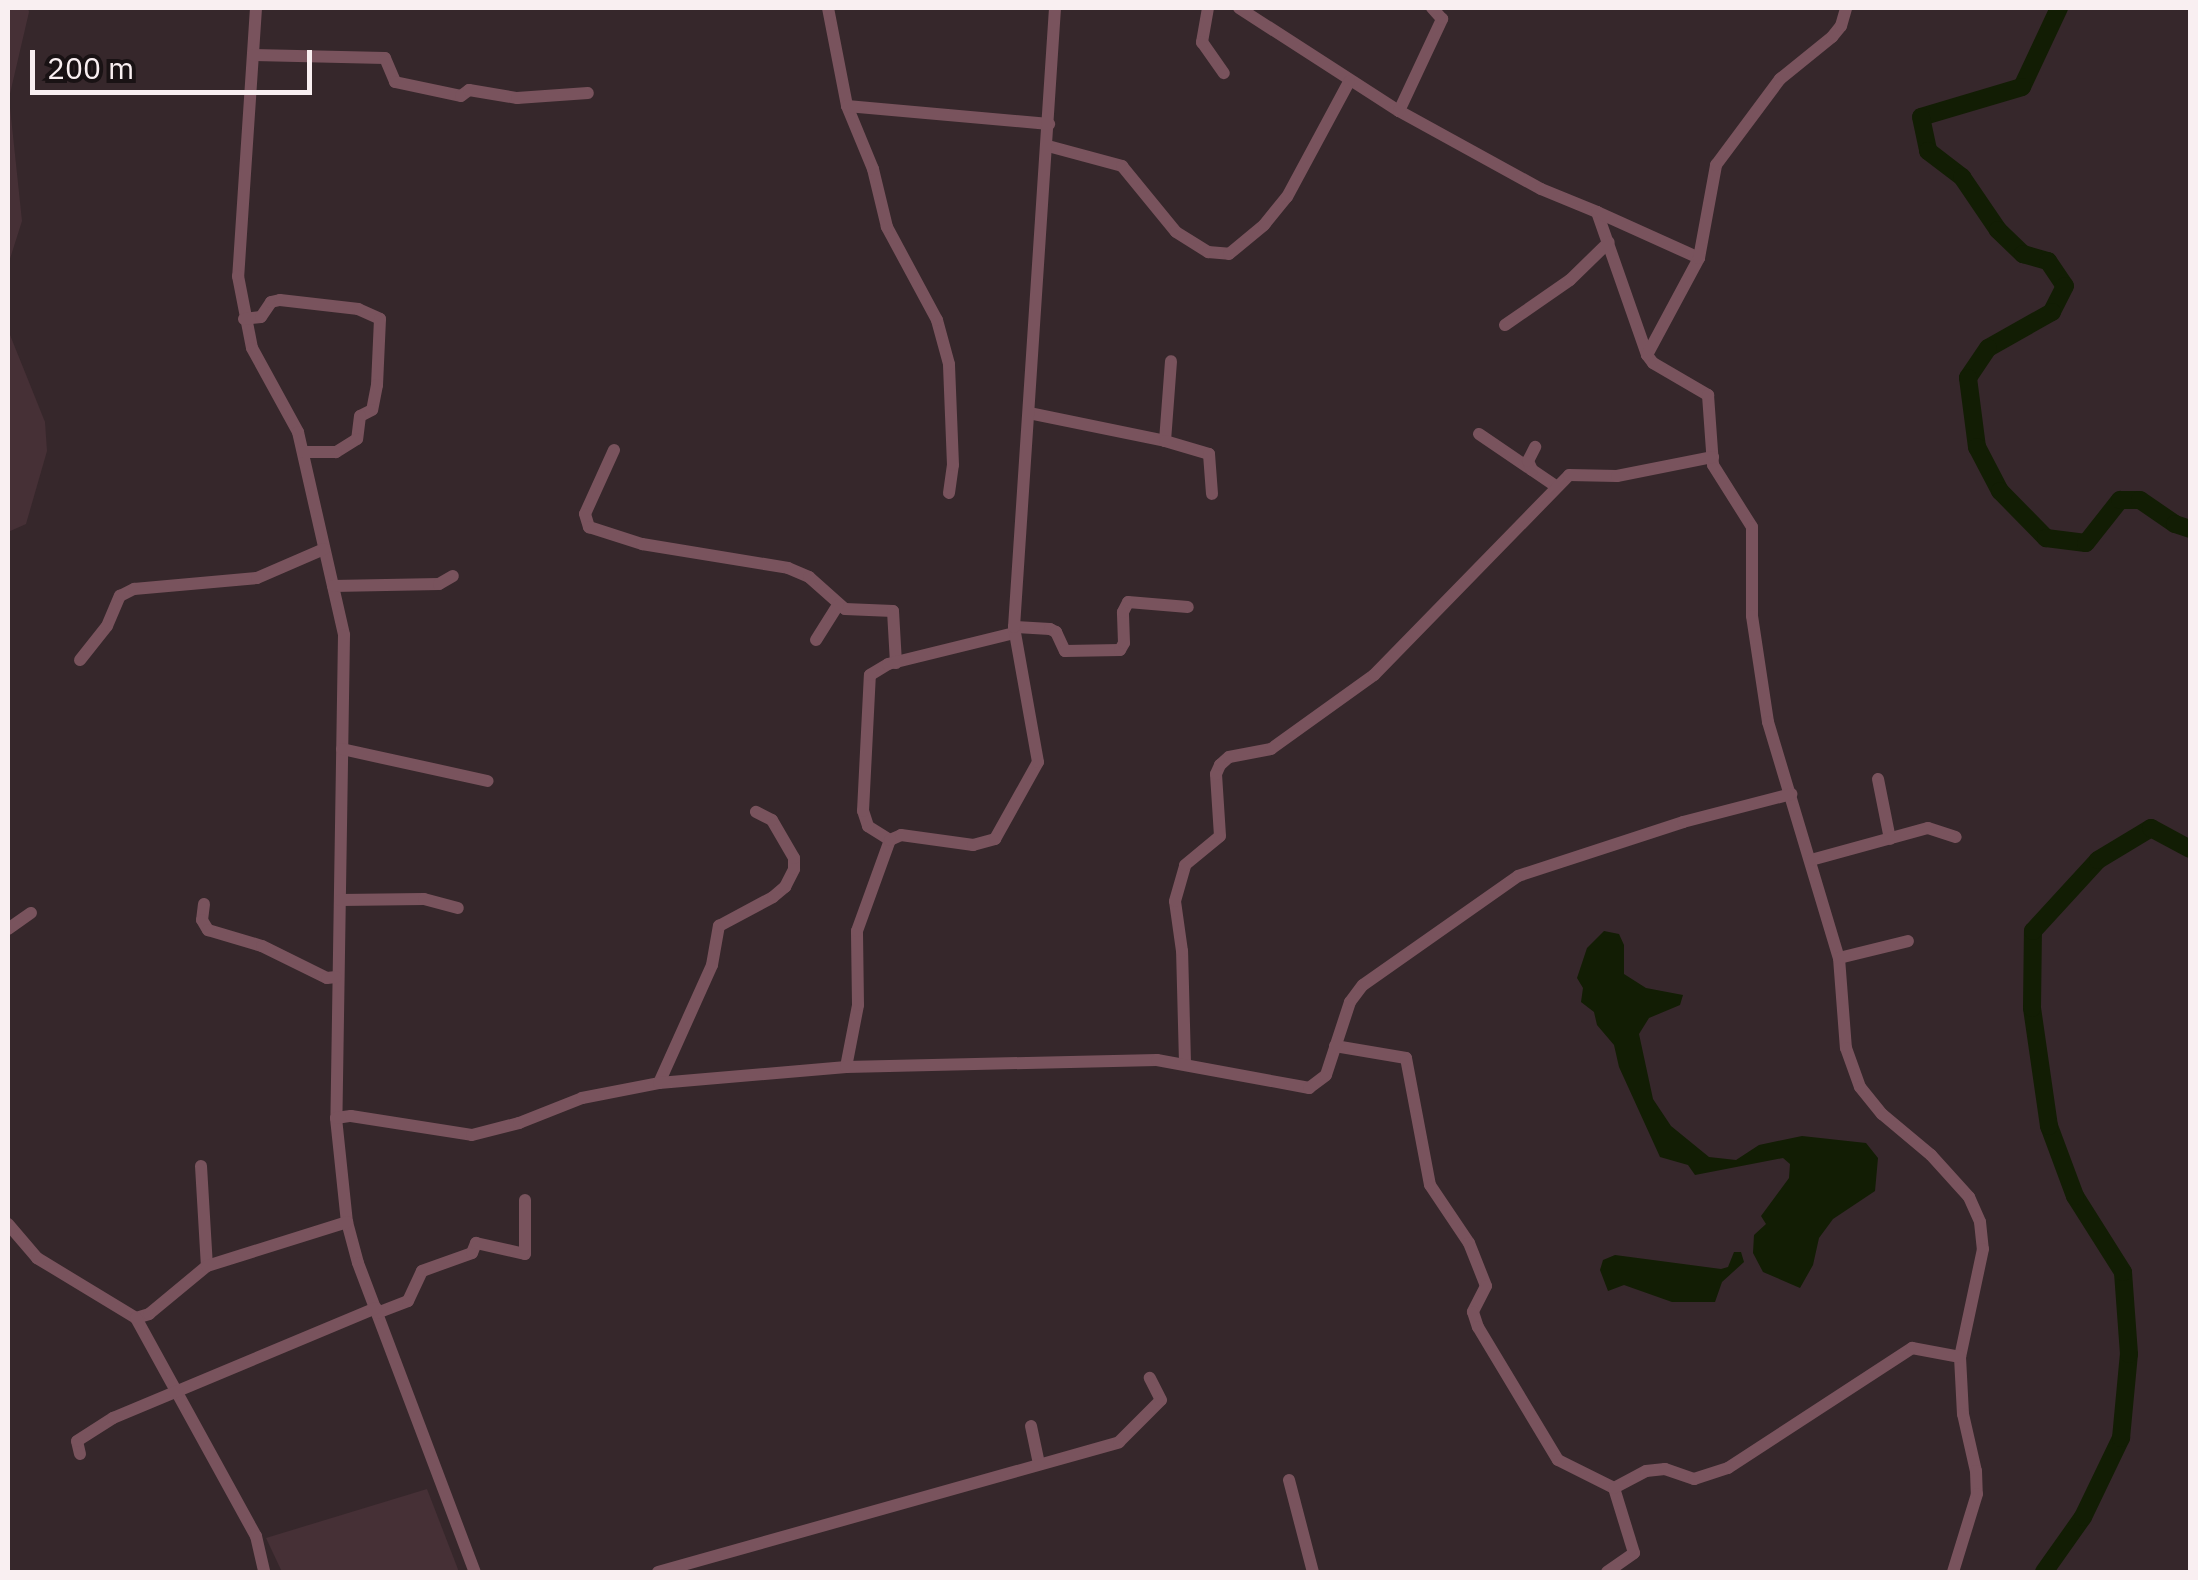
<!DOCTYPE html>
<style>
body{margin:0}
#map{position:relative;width:2198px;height:1580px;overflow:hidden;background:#36272b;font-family:"IBM Plex Sans",sans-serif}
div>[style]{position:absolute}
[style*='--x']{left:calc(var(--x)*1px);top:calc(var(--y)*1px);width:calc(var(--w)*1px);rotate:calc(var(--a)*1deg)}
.built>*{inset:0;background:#463036}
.water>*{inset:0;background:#121d04}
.river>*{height:18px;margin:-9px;padding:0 9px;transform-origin:9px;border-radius:9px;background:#121d04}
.minor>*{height:12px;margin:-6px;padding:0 6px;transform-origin:6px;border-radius:6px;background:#79535d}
span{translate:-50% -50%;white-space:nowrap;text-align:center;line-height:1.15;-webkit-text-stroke:8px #191214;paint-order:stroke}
.frame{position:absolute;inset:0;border:10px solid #f9eff1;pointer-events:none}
.scale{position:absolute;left:30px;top:50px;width:282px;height:45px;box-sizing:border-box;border:5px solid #f9eff1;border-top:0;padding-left:12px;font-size:30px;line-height:35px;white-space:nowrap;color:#f9eff1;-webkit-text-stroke:8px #191214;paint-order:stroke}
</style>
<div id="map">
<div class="built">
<i style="clip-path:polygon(8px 8px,28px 8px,29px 12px,9px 98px,22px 221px,8px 265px)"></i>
<i style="clip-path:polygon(8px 330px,45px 422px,47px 451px,26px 524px,8px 532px)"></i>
<i style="clip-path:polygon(427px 1489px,459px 1572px,282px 1572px,266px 1538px)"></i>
</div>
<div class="water">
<i style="clip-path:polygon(1604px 931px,1619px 934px,1624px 945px,1624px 974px,1646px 988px,1683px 995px,1680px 1005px,1649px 1018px,1639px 1034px,1653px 1099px,1671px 1126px,1709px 1157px,1736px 1160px,1759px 1145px,1802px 1136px,1866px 1143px,1878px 1158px,1875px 1191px,1833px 1219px,1819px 1238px,1813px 1265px,1800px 1288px,1763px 1272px,1753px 1253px,1754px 1235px,1766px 1224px,1761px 1216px,1789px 1178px,1790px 1164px,1783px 1158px,1695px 1175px,1688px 1165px,1660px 1157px,1619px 1067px,1614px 1045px,1597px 1025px,1594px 1012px,1581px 1002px,1583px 988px,1577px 978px,1587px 948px)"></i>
<i style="clip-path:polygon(1734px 1252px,1741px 1252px,1744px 1262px,1722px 1282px,1715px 1302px,1672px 1302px,1624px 1285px,1608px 1291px,1600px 1270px,1603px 1260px,1615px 1255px,1721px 1269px,1728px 1267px)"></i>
</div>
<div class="river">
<i style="--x:2059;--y:8;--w:87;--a:115.1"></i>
<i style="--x:2022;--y:87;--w:105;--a:163.5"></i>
<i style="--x:1921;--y:117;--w:35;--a:78"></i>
<i style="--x:1928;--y:151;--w:43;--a:37.4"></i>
<i style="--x:1962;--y:177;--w:64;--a:55.8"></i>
<i style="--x:1998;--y:230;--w:35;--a:44"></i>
<i style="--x:2023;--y:254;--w:26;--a:16"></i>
<i style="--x:2048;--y:261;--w:30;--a:56"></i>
<i style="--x:2065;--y:286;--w:29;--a:117"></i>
<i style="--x:2052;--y:312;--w:73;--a:150.6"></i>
<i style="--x:1988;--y:348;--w:36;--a:124"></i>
<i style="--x:1968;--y:378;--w:70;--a:82.6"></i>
<i style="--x:1977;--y:447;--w:50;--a:62.4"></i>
<i style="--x:2000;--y:491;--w:66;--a:45.6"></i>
<i style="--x:2046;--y:538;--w:40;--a:7.1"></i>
<i style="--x:2086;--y:543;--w:55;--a:-51.7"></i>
<i style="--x:2120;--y:500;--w:20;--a:0"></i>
<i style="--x:2140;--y:500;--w:42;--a:34.4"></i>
<i style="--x:2175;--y:524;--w:16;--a:18"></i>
<i style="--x:2044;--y:1572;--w:67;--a:-54.7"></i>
<i style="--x:2083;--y:1517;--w:88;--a:-64.3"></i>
<i style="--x:2121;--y:1438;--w:84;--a:-84.6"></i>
<i style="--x:2129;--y:1354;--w:82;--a:-94.2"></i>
<i style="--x:2123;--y:1272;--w:90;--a:-122.3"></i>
<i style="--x:2075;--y:1196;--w:75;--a:-110.4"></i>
<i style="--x:2049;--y:1126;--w:119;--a:-98.2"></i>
<i style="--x:2032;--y:1008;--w:77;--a:-89.3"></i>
<i style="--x:2033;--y:931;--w:96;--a:-47.5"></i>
<i style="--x:2098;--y:860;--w:62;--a:-31.1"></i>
<i style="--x:2151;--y:828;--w:44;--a:28.3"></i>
</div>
<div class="minor">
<i style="--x:256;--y:8;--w:269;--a:93.8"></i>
<i style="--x:238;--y:276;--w:73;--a:79"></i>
<i style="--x:252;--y:348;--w:96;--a:61.3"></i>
<i style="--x:298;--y:432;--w:208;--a:77.2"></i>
<i style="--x:344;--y:635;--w:483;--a:90.9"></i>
<i style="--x:336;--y:1118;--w:105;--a:84"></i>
<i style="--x:347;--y:1222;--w:42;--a:75"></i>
<i style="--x:358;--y:1263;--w:330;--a:69.3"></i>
<i style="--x:828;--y:8;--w:100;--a:79"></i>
<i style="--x:1208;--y:8;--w:35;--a:100"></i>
<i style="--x:1202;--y:42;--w:38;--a:55"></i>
<i style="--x:1239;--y:8;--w:190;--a:32.8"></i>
<i style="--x:1399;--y:111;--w:162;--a:28.8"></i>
<i style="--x:1541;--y:189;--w:61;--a:22.3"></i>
<i style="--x:1597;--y:212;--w:151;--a:70.7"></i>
<i style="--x:1647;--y:355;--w:10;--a:53"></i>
<i style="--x:1653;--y:363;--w:64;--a:30.2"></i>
<i style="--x:1708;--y:395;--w:70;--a:85.9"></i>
<i style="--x:1713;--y:465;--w:73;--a:57.8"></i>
<i style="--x:1752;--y:527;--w:89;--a:90"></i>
<i style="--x:1752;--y:616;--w:107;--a:81.4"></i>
<i style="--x:1768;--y:722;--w:246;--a:73.3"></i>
<i style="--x:1839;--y:958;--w:90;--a:85.6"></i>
<i style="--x:1846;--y:1048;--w:41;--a:70.3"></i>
<i style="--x:1860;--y:1087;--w:35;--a:51"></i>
<i style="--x:1882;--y:1114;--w:64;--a:39.9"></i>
<i style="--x:1931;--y:1155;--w:57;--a:47.9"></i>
<i style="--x:1969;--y:1197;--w:27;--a:66"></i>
<i style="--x:1980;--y:1222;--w:27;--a:84"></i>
<i style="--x:1983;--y:1249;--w:110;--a:102"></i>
<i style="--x:1960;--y:1357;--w:57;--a:87"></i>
<i style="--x:1963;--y:1414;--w:58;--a:77.2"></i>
<i style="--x:1976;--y:1471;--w:23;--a:88"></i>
<i style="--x:1977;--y:1494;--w:82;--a:107.1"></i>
<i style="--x:253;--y:55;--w:132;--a:1.3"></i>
<i style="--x:385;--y:58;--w:26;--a:67"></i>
<i style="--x:395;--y:82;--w:67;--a:12"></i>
<i style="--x:461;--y:96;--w:10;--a:-37"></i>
<i style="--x:469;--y:90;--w:49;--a:9.5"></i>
<i style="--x:517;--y:98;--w:71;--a:-4"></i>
<i style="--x:1399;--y:111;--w:102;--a:-64.9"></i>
<i style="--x:1442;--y:19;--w:15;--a:-132"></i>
<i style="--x:1048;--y:146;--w:77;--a:15.1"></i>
<i style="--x:1122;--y:166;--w:85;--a:50.7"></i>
<i style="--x:1176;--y:232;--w:38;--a:32"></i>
<i style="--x:1208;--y:252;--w:21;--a:5"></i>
<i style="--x:1229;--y:254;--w:45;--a:-39.6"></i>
<i style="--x:1264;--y:225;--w:36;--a:-51"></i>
<i style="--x:1287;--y:197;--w:131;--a:-61.7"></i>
<i style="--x:1597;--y:212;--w:112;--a:24.3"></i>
<i style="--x:244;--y:319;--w:17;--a:-7"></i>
<i style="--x:261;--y:317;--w:18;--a:-56"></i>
<i style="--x:271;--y:302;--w:9;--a:-13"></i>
<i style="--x:280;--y:300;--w:79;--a:6.6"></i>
<i style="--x:358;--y:309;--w:24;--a:24"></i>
<i style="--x:380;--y:319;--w:66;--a:92.6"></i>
<i style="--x:377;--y:385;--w:25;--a:101"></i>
<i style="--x:372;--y:410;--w:13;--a:153"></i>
<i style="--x:360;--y:416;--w:23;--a:97"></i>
<i style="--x:357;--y:439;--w:25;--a:148"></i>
<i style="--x:336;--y:452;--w:33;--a:180"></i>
<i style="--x:1505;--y:325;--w:79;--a:-34.7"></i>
<i style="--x:1570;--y:280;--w:54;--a:-44.3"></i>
<i style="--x:1647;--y:355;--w:110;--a:-61.8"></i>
<i style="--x:1699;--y:258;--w:95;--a:-79.6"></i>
<i style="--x:1716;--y:165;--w:107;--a:-53.3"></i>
<i style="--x:1780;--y:79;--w:67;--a:-38.9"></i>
<i style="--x:1832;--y:37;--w:14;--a:-51"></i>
<i style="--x:1841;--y:26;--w:19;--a:-74"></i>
<i style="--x:1029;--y:413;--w:139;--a:11.6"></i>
<i style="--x:1165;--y:441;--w:80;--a:-85.7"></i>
<i style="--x:1479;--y:434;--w:94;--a:34.2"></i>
<i style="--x:1165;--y:441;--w:46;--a:16.5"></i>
<i style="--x:1209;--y:454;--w:40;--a:85.7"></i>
<i style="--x:614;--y:450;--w:70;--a:114.4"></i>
<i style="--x:585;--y:514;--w:14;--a:73"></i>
<i style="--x:589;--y:527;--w:56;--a:17.8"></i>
<i style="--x:642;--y:544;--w:148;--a:9.3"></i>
<i style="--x:788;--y:568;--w:23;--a:23"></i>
<i style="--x:809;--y:577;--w:48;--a:41.6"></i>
<i style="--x:845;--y:609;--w:48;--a:2.4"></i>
<i style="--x:893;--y:611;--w:52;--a:86.7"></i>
<i style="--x:1532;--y:470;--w:10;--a:-114"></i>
<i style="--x:1528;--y:461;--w:16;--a:-63"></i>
<i style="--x:949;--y:493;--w:28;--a:-82"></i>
<i style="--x:953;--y:465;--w:101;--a:-92.3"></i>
<i style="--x:949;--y:364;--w:46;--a:-105.3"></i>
<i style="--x:937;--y:320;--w:106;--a:-118.3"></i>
<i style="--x:887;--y:227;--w:60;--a:-103.6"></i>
<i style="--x:873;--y:169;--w:68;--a:-112.4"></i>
<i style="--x:847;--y:106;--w:203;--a:5.1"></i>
<i style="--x:333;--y:586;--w:106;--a:-1.1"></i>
<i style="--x:439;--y:584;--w:16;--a:-30"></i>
<i style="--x:1014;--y:627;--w:36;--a:3"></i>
<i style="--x:1050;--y:629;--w:7;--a:27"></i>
<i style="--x:1056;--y:632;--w:21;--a:65"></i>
<i style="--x:1065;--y:651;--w:55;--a:-1"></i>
<i style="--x:1120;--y:650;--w:8;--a:-60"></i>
<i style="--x:1124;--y:643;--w:31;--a:-92"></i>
<i style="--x:1123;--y:612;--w:11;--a:-63"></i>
<i style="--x:1128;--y:602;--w:60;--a:4.8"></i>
<i style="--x:816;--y:640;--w:41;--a:-57.8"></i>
<i style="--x:80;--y:660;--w:43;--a:-51.5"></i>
<i style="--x:107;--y:626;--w:33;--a:-67"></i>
<i style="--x:120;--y:596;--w:16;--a:-27"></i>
<i style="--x:134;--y:589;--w:123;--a:-5.1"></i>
<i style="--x:257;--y:578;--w:73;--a:-23.4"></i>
<i style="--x:342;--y:749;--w:149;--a:12.4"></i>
<i style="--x:1878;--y:779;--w:61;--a:78.7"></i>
<i style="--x:890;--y:840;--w:26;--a:-148"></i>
<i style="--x:868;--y:826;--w:16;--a:-108"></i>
<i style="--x:863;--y:811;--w:136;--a:-87.1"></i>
<i style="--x:870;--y:675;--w:21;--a:-31"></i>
<i style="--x:888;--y:664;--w:130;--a:-13.8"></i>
<i style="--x:1811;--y:860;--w:121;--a:-15.3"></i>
<i style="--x:1928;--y:828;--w:29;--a:18"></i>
<i style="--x:340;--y:900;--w:84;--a:-0.7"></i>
<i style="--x:424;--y:899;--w:35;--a:15"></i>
<i style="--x:204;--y:904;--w:16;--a:97"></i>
<i style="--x:202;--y:920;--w:12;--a:59"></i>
<i style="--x:208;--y:930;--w:56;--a:16.5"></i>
<i style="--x:262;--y:946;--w:72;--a:26.2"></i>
<i style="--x:327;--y:978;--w:9;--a:-6"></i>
<i style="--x:8;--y:929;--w:28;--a:-35"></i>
<i style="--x:1839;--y:958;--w:71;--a:-13.8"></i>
<i style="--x:1335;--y:1046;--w:72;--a:9.6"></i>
<i style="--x:1406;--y:1058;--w:129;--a:79.3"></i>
<i style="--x:1430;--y:1185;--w:70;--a:56.1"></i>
<i style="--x:1469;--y:1243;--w:46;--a:68.4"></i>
<i style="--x:1486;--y:1286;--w:29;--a:117"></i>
<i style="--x:1473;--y:1312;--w:16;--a:72"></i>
<i style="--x:1478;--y:1327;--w:155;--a:59"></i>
<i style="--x:1558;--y:1460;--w:63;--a:26.6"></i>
<i style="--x:1185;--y:1063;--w:112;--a:-91.5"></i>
<i style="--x:1182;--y:951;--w:50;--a:-98"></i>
<i style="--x:1175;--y:901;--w:37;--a:-74"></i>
<i style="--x:1185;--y:865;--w:45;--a:-39.6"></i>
<i style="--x:1220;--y:836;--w:62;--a:-93.7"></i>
<i style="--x:1216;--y:774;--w:10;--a:-66"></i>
<i style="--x:1220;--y:765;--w:12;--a:-42"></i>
<i style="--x:1229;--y:757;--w:43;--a:-10.8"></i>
<i style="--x:1271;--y:749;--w:127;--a:-35.7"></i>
<i style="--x:1374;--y:675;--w:279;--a:-45.7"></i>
<i style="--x:1569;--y:475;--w:48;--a:1.2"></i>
<i style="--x:1617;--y:476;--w:98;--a:-11.2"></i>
<i style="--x:846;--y:1067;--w:63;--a:-79"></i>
<i style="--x:858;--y:1005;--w:74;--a:-90.8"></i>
<i style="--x:857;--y:931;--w:97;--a:-70.1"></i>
<i style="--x:890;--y:840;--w:12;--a:-24"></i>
<i style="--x:901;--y:835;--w:73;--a:7.9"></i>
<i style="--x:973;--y:845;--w:23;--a:-15"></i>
<i style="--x:995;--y:839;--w:88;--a:-60.8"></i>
<i style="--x:1038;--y:762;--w:137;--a:-100.1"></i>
<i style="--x:1014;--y:627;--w:620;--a:-86.21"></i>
<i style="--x:659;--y:1083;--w:129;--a:-65.8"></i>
<i style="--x:712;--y:965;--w:40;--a:-80"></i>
<i style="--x:719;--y:926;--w:61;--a:-28.2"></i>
<i style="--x:773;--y:897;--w:16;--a:-40"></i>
<i style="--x:785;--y:887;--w:20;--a:-63"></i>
<i style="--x:794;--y:869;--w:11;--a:-90"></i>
<i style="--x:794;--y:858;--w:44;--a:-120.1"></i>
<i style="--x:772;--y:820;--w:18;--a:-153"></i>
<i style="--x:336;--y:1118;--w:15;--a:-8"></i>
<i style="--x:351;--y:1116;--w:122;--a:8.9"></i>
<i style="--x:472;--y:1135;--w:49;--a:-14.3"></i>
<i style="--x:519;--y:1123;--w:68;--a:-21.6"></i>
<i style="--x:582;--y:1098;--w:78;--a:-11"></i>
<i style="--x:659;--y:1083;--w:188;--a:-4.9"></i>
<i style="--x:846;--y:1067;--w:311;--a:-1.3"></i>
<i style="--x:1157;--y:1060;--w:155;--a:10.4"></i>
<i style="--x:1309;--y:1088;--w:21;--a:-37"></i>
<i style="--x:1326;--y:1075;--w:77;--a:-71.8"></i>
<i style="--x:1350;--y:1002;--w:21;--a:-53"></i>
<i style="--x:1363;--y:985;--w:189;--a:-35.1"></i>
<i style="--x:1518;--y:876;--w:174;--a:-18.1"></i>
<i style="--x:1683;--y:822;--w:112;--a:-14.5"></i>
<i style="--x:201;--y:1166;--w:100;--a:86.6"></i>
<i style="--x:8;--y:1224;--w:45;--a:49.5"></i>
<i style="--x:37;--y:1258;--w:116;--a:31.2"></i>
<i style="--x:136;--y:1318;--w:14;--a:-17"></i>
<i style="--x:149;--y:1314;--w:75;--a:-39.6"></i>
<i style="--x:207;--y:1266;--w:147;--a:-17.4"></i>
<i style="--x:377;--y:1313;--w:33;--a:-21"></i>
<i style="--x:408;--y:1301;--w:33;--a:-65"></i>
<i style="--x:422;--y:1271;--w:53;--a:-19.8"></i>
<i style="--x:472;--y:1253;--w:11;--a:-68"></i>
<i style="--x:476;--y:1243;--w:50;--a:12.7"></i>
<i style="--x:525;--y:1254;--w:54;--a:-90"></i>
<i style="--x:136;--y:1318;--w:249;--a:61.2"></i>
<i style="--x:256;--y:1536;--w:37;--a:77"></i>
<i style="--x:1031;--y:1426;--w:38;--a:78"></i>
<i style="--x:80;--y:1454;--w:13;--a:-103"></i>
<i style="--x:77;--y:1441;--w:43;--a:-32.6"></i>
<i style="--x:113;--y:1418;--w:285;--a:-22.7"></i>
<i style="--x:1289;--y:1480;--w:95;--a:75.4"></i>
<i style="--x:658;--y:1572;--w:479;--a:-15.7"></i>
<i style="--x:1119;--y:1442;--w:59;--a:-45"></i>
<i style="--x:1161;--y:1400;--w:25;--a:-117"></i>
<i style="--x:1607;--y:1572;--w:33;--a:-35"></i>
<i style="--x:1634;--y:1553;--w:68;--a:-107.1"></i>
<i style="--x:1614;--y:1488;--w:36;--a:-28"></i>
<i style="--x:1646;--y:1471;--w:19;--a:-6"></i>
<i style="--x:1665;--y:1469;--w:31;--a:19"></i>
<i style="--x:1694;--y:1479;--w:36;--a:-18"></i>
<i style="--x:1728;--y:1468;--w:220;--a:-33.1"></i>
<i style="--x:1912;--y:1348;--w:49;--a:10.6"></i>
</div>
<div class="frame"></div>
<div class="scale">200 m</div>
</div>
